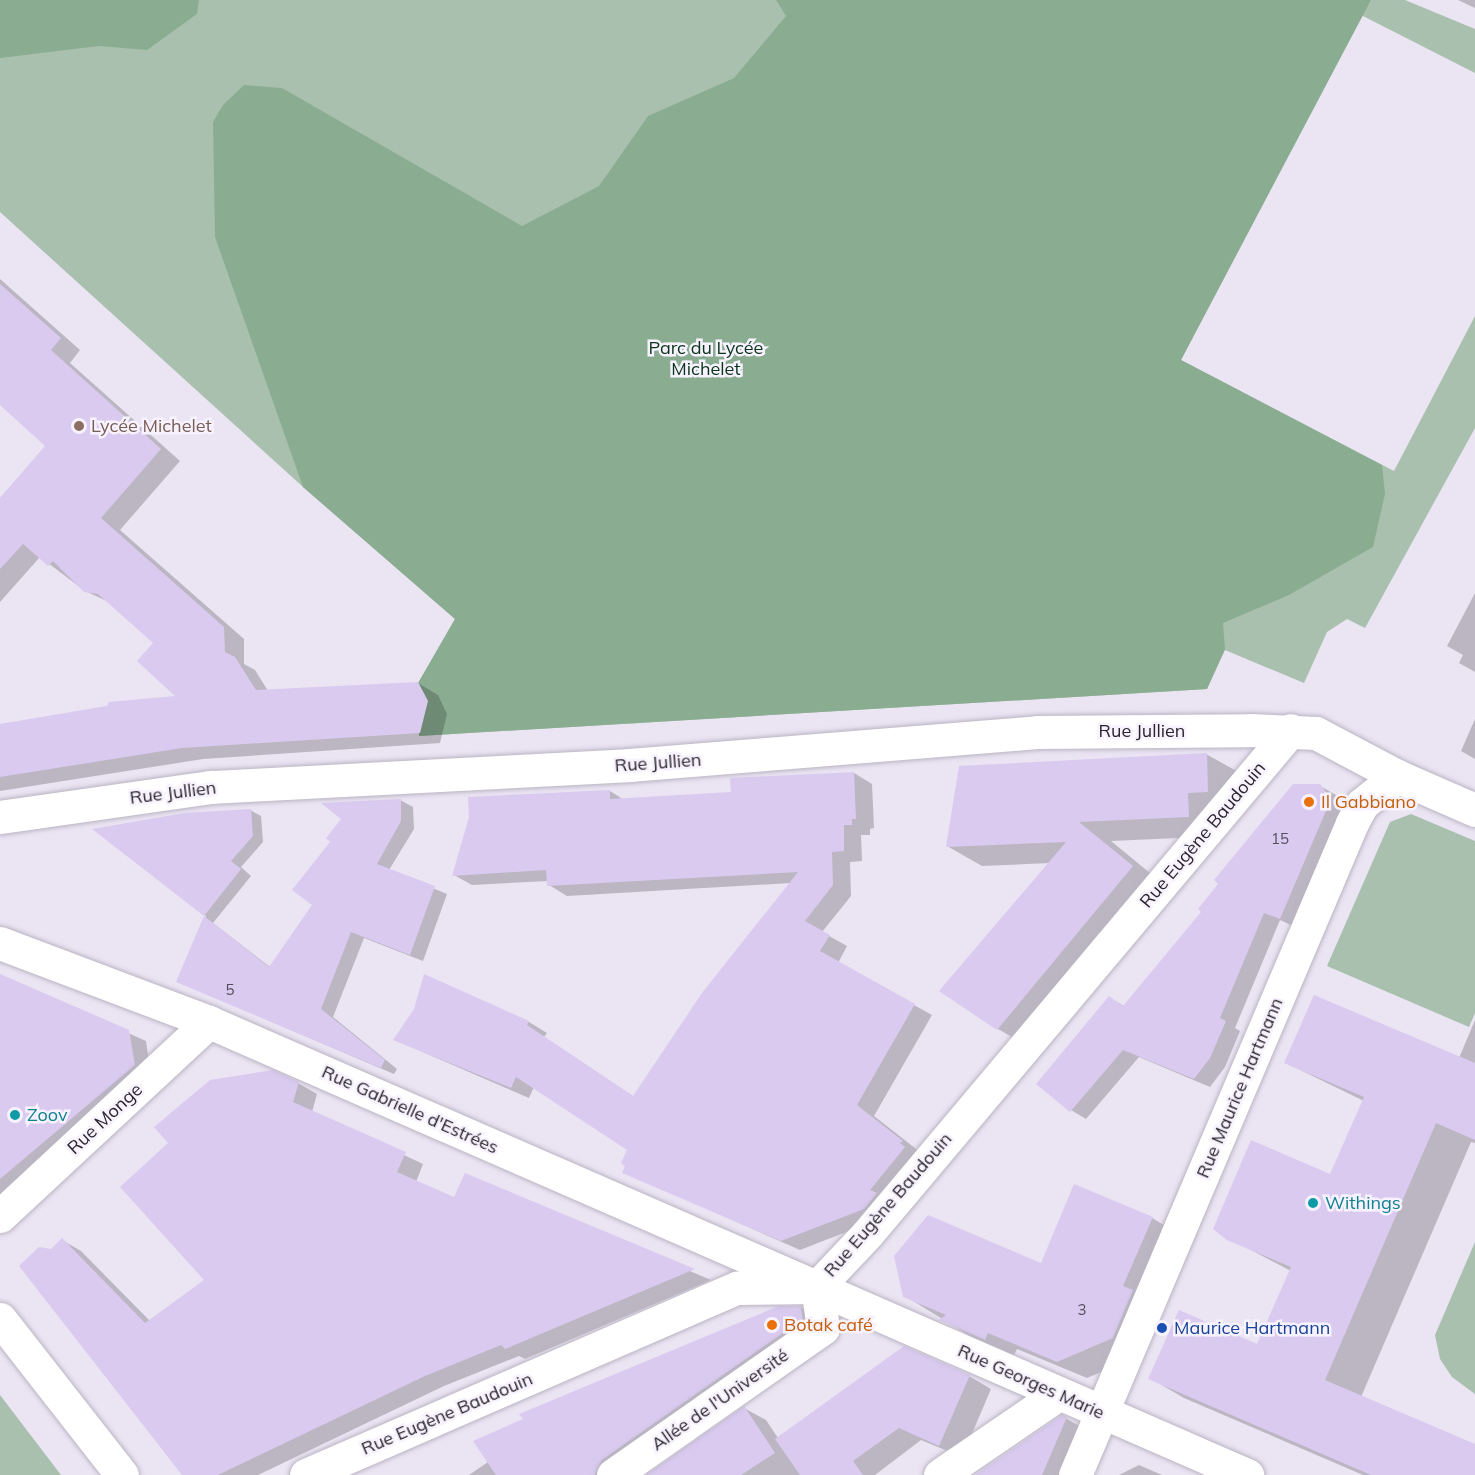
<!DOCTYPE html>
<meta charset="utf-8">
<style>
body{margin:0}
#map{position:relative;width:1475px;height:1475px;overflow:hidden;background:#eae4f3;font-family:Mulish,sans-serif}
div>[style]{position:absolute}
[style*='--x']{left:calc(var(--x)*1px);top:calc(var(--y)*1px);width:calc(var(--w)*1px);rotate:calc(var(--a)*1deg)}
.green>*{inset:0;background:#a9c0ae}
.forest>*{inset:0;background:#8aad92}
.shadow>*{inset:0;background:#0003}
.building>*{inset:0;background:#dacaf0}
.roads{filter:drop-shadow(0 0 2px #bab4c2) drop-shadow(0 0 2px #bab4c2)}
.minor>*{height:33px;margin:-16.5px;padding:0 16.5px;transform-origin:16.5px;border-radius:16.5px;background:#fff}
.dots>*{width:16px;height:16px;translate:-50% -50%;box-sizing:border-box;border:3px solid #f7f2fe;border-radius:50%}
span{translate:-50% -50%;white-space:nowrap;text-align:center;line-height:1.15;-webkit-text-stroke:5px #f7f2fe;paint-order:stroke}
.number-label{font-size:15px;color:#544f5c}
.number-label span{-webkit-text-stroke-width:0}
.park-label{font-size:18px;color:#09351a}
.education-label{font-size:18px;color:#785e54}
.left{translate:0 -50%;text-align:left}
.street-label{font-size:18px;color:#28262b}
.food-label{font-size:18px;color:#c56008}
.culture-label{font-size:18px;color:#0d838f}
.transit-label{font-size:18px;color:#164399}
</style>
<div id="map">
<div class="green">
<i style="clip-path:polygon(0 0,1405px 0,1475px 29px,1475px 73px,1361px 15px,1181px 360px,1394px 471px,1475px 316px,1475px 428px,1365px 628px,1347px 619px,1327px 632px,1304px 683px,1225px 650px,1207px 689px,419px 736px,417px 685px,455px 619px,303px 487px,0 212px)"></i>
<i style="clip-path:polygon(1411px 814px,1475px 841px,1475px 1013px,1469px 1027px,1327px 966px,1390px 822px)"></i>
<i style="clip-path:polygon(1475px 1242px,1475px 1394px,1452px 1377px,1440px 1359px,1435px 1335px)"></i>
<i style="clip-path:polygon(0 1395px,61px 1475px,0 1475px)"></i>
</div>
<div class="forest">
<i style="clip-path:polygon(0 0,199px 0,197px 14px,147px 50px,99px 46px,0 58px)"></i>
<i style="clip-path:polygon(776px 0,1371px 0,1181px 360px,1382px 465px,1385px 494px,1373px 547px,1289px 595px,1223px 623px,1225px 649px,1207px 689px,419px 736px,417px 685px,455px 619px,303px 487px,215px 237px,213px 122px,223px 105px,244px 85px,282px 88px,522px 226px,599px 186px,648px 116px,734px 78px,786px 16px)"></i>
</div>
<div class="shadow">
<i style="clip-path:polygon(1458px 0,1475px 0,1475px 8px)"></i>
<i style="clip-path:polygon(0 279px,80px 350px,70px 363px,180px 461px,120px 530px,244px 639px,244px 664px,255px 670px,268px 691px,418px 683px,438px 695px,447px 714px,440px 743px,203px 759px,0 791px,0 738px,179px 697px,156px 643px,111px 603px,85px 591px,40px 557px,0 602px,0 498px,48px 446px,0 403px)"></i>
<i style="clip-path:polygon(1475px 593px,1475px 672px,1459px 663px,1463px 655px,1447px 646px)"></i>
<i style="clip-path:polygon(1475px 719px,1475px 759px,1461px 751px)"></i>
<i style="clip-path:polygon(1206px 754px,1242px 774px,1223px 813px,1223px 836px,1111px 841px,1167px 887px,1033px 1049px,998px 1029px,1050px 863px,982px 866px,947px 846px)"></i>
<i style="clip-path:polygon(854px 773px,872px 784px,874px 828px,870px 829px,870px 835px,861px 835px,862px 861px,850px 862px,851px 896px,822px 932px,847px 946px,838px 963px,932px 1015px,874px 1116px,920px 1152px,882px 1218px,800px 1250px,624px 1172px,629px 1150px,534px 1087px,529px 1098px,395px 1040px,415px 1010px,425px 976px,529px 1022px,547px 1033px,544px 1037px,634px 1097px,791px 883px,567px 896px,549px 885px,548px 881px,472px 885px,454px 875px,610px 791px,624px 800px,732px 794px)"></i>
<i style="clip-path:polygon(1320px 786px,1336px 795px,1345px 808px,1295px 927px,1280px 920px,1235px 1028px,1240px 1031px,1225px 1067px,1210px 1087px,1139px 1057px,1086px 1119px,1071px 1110px,1110px 998px,1124px 1006px)"></i>
<i style="clip-path:polygon(400px 800px,413px 807px,414px 829px,389px 870px,447px 894px,423px 961px,364px 938px,333px 1017px,397px 1069px,394px 1074px,178px 982px,206px 916px,96px 830px,250px 810px,261px 816px,263px 842px,241px 867px,251px 876px,213px 923px,270px 967px)"></i>
<i style="clip-path:polygon(0 976px,146px 1041px,151px 1075px,0 1196px)"></i>
<i style="clip-path:polygon(1475px 1020px,1475px 1143px,1471px 1142px,1361px 1397px,1475px 1445px,1475px 1475px,1363px 1475px,1184px 1398px,1150px 1378px,1258px 1346px,1291px 1271px,1228px 1238px,1331px 1176px,1364px 1101px,1286px 1063px,1459px 1058px)"></i>
<i style="clip-path:polygon(298px 1083px,317px 1094px,312px 1112px,423px 1164px,416px 1182px,455px 1199px,465px 1175px,711px 1280px,525px 1359px,519px 1356px,444px 1386px,258px 1475px,184px 1475px,51px 1250px,62px 1240px,81px 1251px,150px 1321px,206px 1280px)"></i>
<i style="clip-path:polygon(1152px 1218px,1181px 1235px,1141px 1355px,1087px 1378px,1017px 1349px,1014px 1355px,970px 1336px,905px 1296px,1042px 1265px)"></i>
<i style="clip-path:polygon(800px 1307px,822px 1320px,622px 1475px,469px 1475px,488px 1462px)"></i>
<i style="clip-path:polygon(969px 1376px,991px 1389px,962px 1457px,921px 1440px,875px 1475px,648px 1475px,744px 1408px,766px 1420px,778px 1438px)"></i>
<i style="clip-path:polygon(1062px 1416px,1088px 1431px,1070px 1475px,977px 1475px)"></i>
<i style="clip-path:polygon(1139px 1465px,1162px 1475px,1119px 1475px)"></i>
</div>
<div class="building">
<i style="clip-path:polygon(0 284px,61px 338px,51px 350px,161px 449px,101px 518px,224px 627px,225px 652px,235px 657px,256px 690px,418px 682px,428px 701px,420px 733px,182px 748px,0 777px,0 724px,107px 706px,109px 702px,175px 696px,137px 661px,153px 643px,98px 594px,84px 592px,53px 561px,48px 566px,23px 544px,0 569px,0 498px,45px 446px,0 405px)"></i>
<i style="clip-path:polygon(1207px 753px,1208px 792px,1188px 793px,1189px 817px,1079px 822px,1133px 866px,997px 1030px,939px 991px,1066px 842px,946px 847px,959px 766px)"></i>
<i style="clip-path:polygon(854px 772px,856px 819px,852px 819px,852px 825px,844px 825px,844px 851px,832px 852px,833px 885px,805px 921px,830px 935px,820px 951px,915px 1004px,857px 1105px,903px 1141px,900px 1143px,905px 1147px,870px 1190px,877px 1193px,864px 1209px,781px 1241px,622px 1173px,625px 1166px,621px 1163px,627px 1150px,516px 1077px,511px 1088px,393px 1040px,414px 1009px,424px 974px,529px 1021px,527px 1025px,633px 1096px,702px 993px,798px 872px,547px 886px,546px 870px,452px 876px,469px 817px,468px 797px,610px 790px,610px 799px,731px 792px,730px 778px)"></i>
<i style="clip-path:polygon(1293px 784px,1320px 784px,1331px 799px,1280px 919px,1264px 913px,1220px 1018px,1226px 1021px,1210px 1058px,1194px 1079px,1123px 1050px,1070px 1112px,1036px 1084px,1109px 996px,1123px 1006px,1201px 912px,1198px 909px,1218px 884px,1214px 880px)"></i>
<i style="clip-path:polygon(401px 799px,401px 821px,377px 864px,435px 886px,410px 955px,351px 932px,321px 1009px,385px 1060px,381px 1068px,176px 982px,204px 916px,269px 967px,312px 905px,292px 890px,330px 842px,326px 838px,341px 819px,321px 803px)"></i>
<i style="clip-path:polygon(251px 809px,253px 836px,231px 861px,241px 869px,204px 916px,92px 829px,185px 813px)"></i>
<i style="clip-path:polygon(0 974px,129px 1030px,135px 1065px,0 1179px)"></i>
<i style="clip-path:polygon(1314px 995px,1475px 1063px,1475px 1140px,1436px 1123px,1325px 1380px,1475px 1444px,1475px 1475px,1371px 1475px,1148px 1379px,1179px 1310px,1257px 1344px,1291px 1267px,1227px 1240px,1213px 1229px,1251px 1140px,1330px 1174px,1364px 1097px,1284px 1063px)"></i>
<i style="clip-path:polygon(273px 1070px,299px 1082px,293px 1102px,406px 1152px,397px 1172px,454px 1197px,465px 1173px,695px 1269px,505px 1349px,501px 1345px,425px 1376px,218px 1475px,182px 1475px,19px 1266px,39px 1247px,51px 1249px,62px 1238px,145px 1323px,204px 1280px,120px 1187px,168px 1143px,154px 1127px,210px 1080px)"></i>
<i style="clip-path:polygon(1074px 1184px,1153px 1217px,1123px 1286px,1133px 1290px,1113px 1338px,1057px 1362px,988px 1333px,985px 1340px,939px 1320px,946px 1315px,903px 1297px,894px 1256px,928px 1215px,1041px 1263px)"></i>
<i style="clip-path:polygon(779px 1306px,801px 1306px,803px 1319px,602px 1460px,595px 1475px,496px 1475px,473px 1441px,523px 1419px,519px 1414px)"></i>
<i style="clip-path:polygon(904px 1346px,970px 1375px,939px 1446px,899px 1428px,853px 1461px,863px 1475px,800px 1475px,775px 1439px)"></i>
<i style="clip-path:polygon(744px 1406px,775px 1453px,741px 1475px,646px 1475px)"></i>
<i style="clip-path:polygon(1062px 1415px,1067px 1417px,1042px 1475px,975px 1475px)"></i>
</div>
<div class="roads">
<div class="minor">
<i style="--x:0;--y:817;--w:213;--a:-8.1"></i>
<i style="--x:211;--y:787;--w:419;--a:-3"></i>
<i style="--x:629;--y:765;--w:410;--a:-4.6"></i>
<i style="--x:1038;--y:732;--w:213;--a:-0.5"></i>
<i style="--x:1251;--y:730;--w:65;--a:2.6"></i>
<i style="--x:1316;--y:733;--w:92;--a:28"></i>
<i style="--x:1397;--y:776;--w:85;--a:23.6"></i>
<i style="--x:0;--y:943;--w:223;--a:20.7"></i>
<i style="--x:209;--y:1022;--w:1133;--a:23.58"></i>
<i style="--x:0;--y:1216;--w:285;--a:-42.9"></i>
<i style="--x:0;--y:1319;--w:198;--a:52"></i>
<i style="--x:306;--y:1475;--w:470;--a:-23.5"></i>
<i style="--x:737;--y:1288;--w:80;--a:-0.7"></i>
<i style="--x:817;--y:1287;--w:74;--a:-46.6"></i>
<i style="--x:868;--y:1233;--w:657;--a:-49.94"></i>
<i style="--x:613;--y:1475;--w:256;--a:-35"></i>
<i style="--x:823;--y:1328;--w:41;--a:-98.3"></i>
<i style="--x:940;--y:1475;--w:142;--a:-34.4"></i>
<i style="--x:1075;--y:1475;--w:708;--a:-66.98"></i>
<i style="--x:1352;--y:823;--w:21;--a:-62"></i>
<i style="--x:1362;--y:804;--w:45;--a:-38.7"></i>
</div>
</div>
<div class="dots">
<i style="left:79px;top:426px;background:#8d6e63"></i>
<i style="left:1309px;top:802px;background:#e8710a"></i>
<i style="left:15px;top:1115px;background:#0f9aa8"></i>
<i style="left:1313px;top:1203px;background:#0f9aa8"></i>
<i style="left:772px;top:1325px;background:#e8710a"></i>
<i style="left:1162px;top:1328px;background:#1a4fb4"></i>
</div>
<div class="number-label">
<span style="left:1280px;top:839px">15</span>
<span style="left:230px;top:990px">5</span>
<span style="left:1082px;top:1310px">3</span>
</div>
<div class="park-label">
<span style="left:706px;top:359px">Parc du Lycée<br>Michelet</span>
</div>
<div class="education-label">
<span class="left" style="left:91px;top:426px">Lycée Michelet</span>
</div>
<div class="street-label">
<span style="left:1142px;top:731px">Rue Jullien</span>
<span style="left:658px;top:763px;rotate:-4deg">Rue Jullien</span>
<span style="left:173px;top:793px;rotate:-7deg">Rue Jullien</span>
<span style="left:1203px;top:835px;rotate:-50deg">Rue Eugène Baudouin</span>
<span style="left:1240px;top:1088px;rotate:-67deg">Rue Maurice Hartmann</span>
<span style="left:410px;top:1110px;rotate:24deg">Rue Gabrielle d'Estrées</span>
<span style="left:105px;top:1119px;rotate:-43deg">Rue Monge</span>
<span style="left:888px;top:1205px;rotate:-49deg">Rue Eugène Baudouin</span>
<span style="left:1031px;top:1382px;rotate:24deg">Rue Georges Marie</span>
<span style="left:720px;top:1400px;rotate:-35deg">Allée de l'Université</span>
<span style="left:447px;top:1414px;rotate:-23deg">Rue Eugène Baudouin</span>
</div>
<div class="food-label">
<span class="left" style="left:1321px;top:802px">Il Gabbiano</span>
<span class="left" style="left:784px;top:1325px">Botak café</span>
</div>
<div class="culture-label">
<span class="left" style="left:27px;top:1115px">Zoov</span>
<span class="left" style="left:1325px;top:1203px">Withings</span>
</div>
<div class="transit-label">
<span class="left" style="left:1174px;top:1328px">Maurice Hartmann</span>
</div>
</div>
